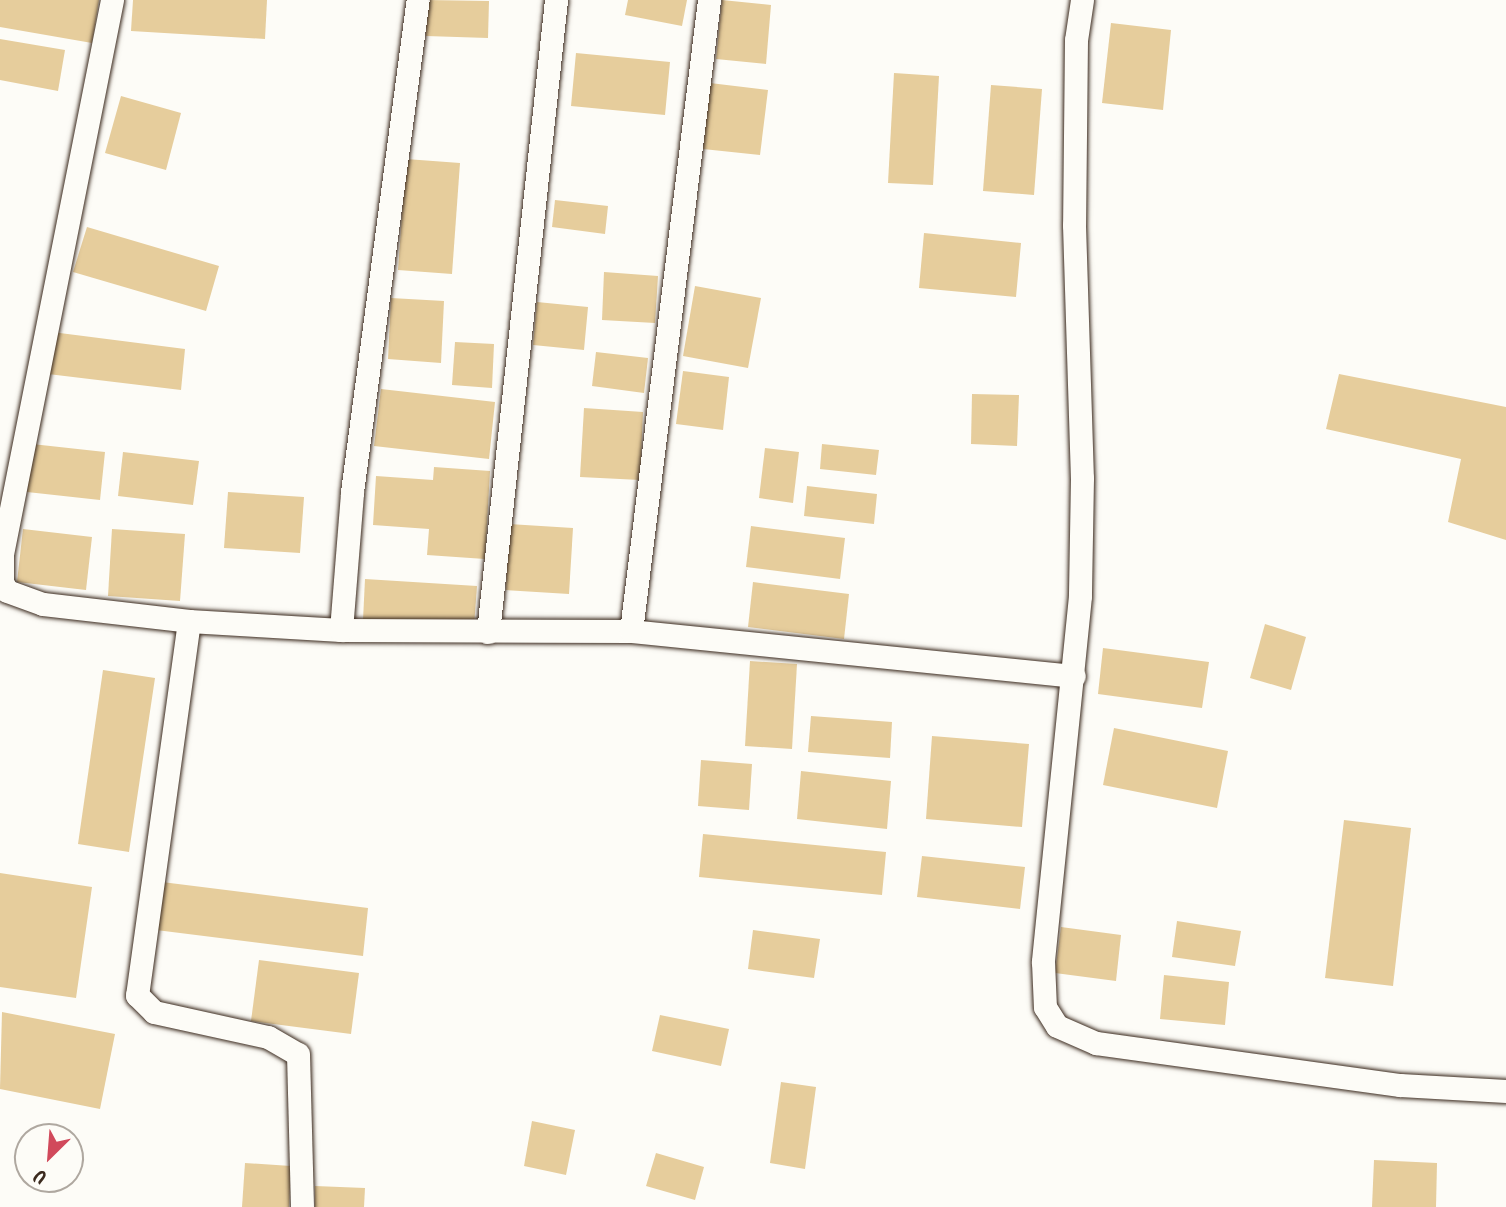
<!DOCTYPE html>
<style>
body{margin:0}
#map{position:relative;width:1506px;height:1207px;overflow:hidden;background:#fdfcf7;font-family:Kalam,sans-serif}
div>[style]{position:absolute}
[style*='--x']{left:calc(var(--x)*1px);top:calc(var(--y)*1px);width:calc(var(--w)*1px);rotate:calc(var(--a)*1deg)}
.building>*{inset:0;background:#e6cd9c}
.roads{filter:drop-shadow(0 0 2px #3b2a1e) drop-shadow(0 0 2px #3b2a1e)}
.minor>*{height:23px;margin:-11.5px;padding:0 11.5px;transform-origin:11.5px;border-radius:11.5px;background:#fdfcf7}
span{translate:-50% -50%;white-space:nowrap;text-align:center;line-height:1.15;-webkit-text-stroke:5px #fdfcf7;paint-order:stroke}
.north{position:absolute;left:14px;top:1123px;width:70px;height:70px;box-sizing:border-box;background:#fdfcf7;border:2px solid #afa8a0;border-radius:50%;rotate:205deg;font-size:19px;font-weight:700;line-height:28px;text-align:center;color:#3b2a1e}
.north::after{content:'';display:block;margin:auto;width:24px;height:32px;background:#d1495b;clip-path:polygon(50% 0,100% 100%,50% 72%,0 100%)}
</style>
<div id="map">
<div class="building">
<i style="clip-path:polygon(0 0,99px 0,92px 43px,0 27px)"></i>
<i style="clip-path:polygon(133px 0,267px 0,265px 39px,131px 31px)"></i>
<i style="clip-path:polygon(427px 0,489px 1px,488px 38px,426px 36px)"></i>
<i style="clip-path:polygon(628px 0,687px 0,682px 26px,625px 15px)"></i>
<i style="clip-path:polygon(722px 0,771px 5px,766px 64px,716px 59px)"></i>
<i style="clip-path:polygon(1111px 23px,1171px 30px,1163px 110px,1102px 103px)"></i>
<i style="clip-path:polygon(0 39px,65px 50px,58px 91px,0 80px)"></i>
<i style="clip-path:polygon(576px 53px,670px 62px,665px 115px,571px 106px)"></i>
<i style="clip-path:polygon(894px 73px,939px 76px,933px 185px,888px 183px)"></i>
<i style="clip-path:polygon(710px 83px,768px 90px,760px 155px,703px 149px)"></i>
<i style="clip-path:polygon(991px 85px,1042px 89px,1034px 195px,983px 191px)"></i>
<i style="clip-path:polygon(121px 96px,181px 113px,166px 170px,105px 153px)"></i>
<i style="clip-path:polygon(406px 159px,460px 163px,452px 274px,398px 270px)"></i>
<i style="clip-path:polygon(555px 200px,608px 206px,605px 234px,552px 227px)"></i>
<i style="clip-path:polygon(87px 227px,219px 266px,206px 311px,73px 272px)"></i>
<i style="clip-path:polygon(924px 233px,1021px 243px,1016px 297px,919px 288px)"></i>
<i style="clip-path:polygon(604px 272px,658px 276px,655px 323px,602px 320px)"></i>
<i style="clip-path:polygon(695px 286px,761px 298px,748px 368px,683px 356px)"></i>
<i style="clip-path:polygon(391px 298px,444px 301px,441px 363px,388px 359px)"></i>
<i style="clip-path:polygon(537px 302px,588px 307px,584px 350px,533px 345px)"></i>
<i style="clip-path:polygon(52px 332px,185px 349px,181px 390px,48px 374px)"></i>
<i style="clip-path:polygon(455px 342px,494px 344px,492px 388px,452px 385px)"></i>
<i style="clip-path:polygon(596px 352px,648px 358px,644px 393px,592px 386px)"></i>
<i style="clip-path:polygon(683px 371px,729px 377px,723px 430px,676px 424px)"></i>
<i style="clip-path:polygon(1339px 374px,1506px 407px,1506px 540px,1448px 522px,1461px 459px,1326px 429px)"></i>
<i style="clip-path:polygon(381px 389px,495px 402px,489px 459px,374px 446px)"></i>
<i style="clip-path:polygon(972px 394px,1019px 395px,1017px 446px,971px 444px)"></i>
<i style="clip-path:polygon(584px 408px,643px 412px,640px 480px,580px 477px)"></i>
<i style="clip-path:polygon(32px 444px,105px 452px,100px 500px,27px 492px)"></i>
<i style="clip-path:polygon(822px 444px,879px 450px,876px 475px,820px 469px)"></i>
<i style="clip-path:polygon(765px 448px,799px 452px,793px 503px,759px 498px)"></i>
<i style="clip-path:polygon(123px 452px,199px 461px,193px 505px,118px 496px)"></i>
<i style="clip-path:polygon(434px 467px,490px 471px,485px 559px,427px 555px,429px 529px,373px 525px,376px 476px,433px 480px)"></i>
<i style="clip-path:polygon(807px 486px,877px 494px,874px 524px,804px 516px)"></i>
<i style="clip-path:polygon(228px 492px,304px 497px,300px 553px,224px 548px)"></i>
<i style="clip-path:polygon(509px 524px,573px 528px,569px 594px,506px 590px)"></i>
<i style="clip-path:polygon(751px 526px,845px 538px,840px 579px,746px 567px)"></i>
<i style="clip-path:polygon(23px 529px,92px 537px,86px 590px,17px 582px)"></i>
<i style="clip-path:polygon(112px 529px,185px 534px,180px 601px,108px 596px)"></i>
<i style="clip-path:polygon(365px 579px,477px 586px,474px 626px,363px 620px)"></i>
<i style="clip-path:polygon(753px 582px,849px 594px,844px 639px,748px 627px)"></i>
<i style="clip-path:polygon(1265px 624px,1306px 637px,1291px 690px,1250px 678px)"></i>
<i style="clip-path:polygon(1103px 648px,1209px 662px,1202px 708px,1098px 694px)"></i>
<i style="clip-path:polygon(750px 661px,797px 664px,792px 749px,745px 746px)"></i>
<i style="clip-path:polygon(103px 670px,155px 678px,129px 852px,78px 844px)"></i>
<i style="clip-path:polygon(811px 716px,892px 722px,890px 758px,808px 752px)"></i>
<i style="clip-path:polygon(1114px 728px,1228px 751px,1217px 808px,1103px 785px)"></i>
<i style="clip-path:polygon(932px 736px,1029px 744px,1022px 827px,926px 819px)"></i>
<i style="clip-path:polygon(701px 760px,752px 764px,749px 810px,698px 806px)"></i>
<i style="clip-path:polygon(801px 771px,891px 781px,887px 829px,797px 819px)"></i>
<i style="clip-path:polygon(1344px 820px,1411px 828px,1393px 986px,1325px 978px)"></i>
<i style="clip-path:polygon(703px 834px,886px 852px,882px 895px,699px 877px)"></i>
<i style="clip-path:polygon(922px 856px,1025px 867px,1020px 909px,917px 897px)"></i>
<i style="clip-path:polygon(0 873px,92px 887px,76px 998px,0 987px)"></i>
<i style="clip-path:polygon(162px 882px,368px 908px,363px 956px,156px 930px)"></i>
<i style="clip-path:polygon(1177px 921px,1241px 931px,1235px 966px,1172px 957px)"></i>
<i style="clip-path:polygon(1061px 927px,1121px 935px,1116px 981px,1055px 973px)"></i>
<i style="clip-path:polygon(753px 930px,820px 939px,814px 978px,748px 969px)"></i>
<i style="clip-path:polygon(259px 960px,359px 973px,351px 1034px,251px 1021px)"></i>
<i style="clip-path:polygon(1164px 975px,1229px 982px,1225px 1025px,1160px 1019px)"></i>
<i style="clip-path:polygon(2px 1012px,115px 1034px,100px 1109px,0 1089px)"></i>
<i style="clip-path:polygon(660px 1015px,729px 1029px,721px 1066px,652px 1051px)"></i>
<i style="clip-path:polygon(781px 1082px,816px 1087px,805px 1169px,770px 1163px)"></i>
<i style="clip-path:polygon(532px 1121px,575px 1130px,566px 1175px,524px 1166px)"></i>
<i style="clip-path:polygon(656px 1153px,704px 1167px,695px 1200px,646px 1186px)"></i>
<i style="clip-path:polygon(1374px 1160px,1437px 1163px,1436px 1207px,1372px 1207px)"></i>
<i style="clip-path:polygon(245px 1163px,291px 1166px,289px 1207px,242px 1207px)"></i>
<i style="clip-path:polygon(315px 1186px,365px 1188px,364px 1207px,315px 1207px)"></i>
</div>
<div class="roads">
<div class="minor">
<i style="--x:112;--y:0;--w:565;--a:101.23"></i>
<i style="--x:2;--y:554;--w:28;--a:90"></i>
<i style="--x:2;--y:582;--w:10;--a:61"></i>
<i style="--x:7;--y:591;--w:38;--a:20"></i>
<i style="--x:43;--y:604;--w:147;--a:6.6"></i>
<i style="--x:189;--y:621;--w:152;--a:3.4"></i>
<i style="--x:341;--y:630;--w:290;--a:0.2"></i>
<i style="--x:631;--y:631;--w:445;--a:5.8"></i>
<i style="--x:1082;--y:0;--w:40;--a:98.5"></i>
<i style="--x:1076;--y:40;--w:185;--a:90.6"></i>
<i style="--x:1074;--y:225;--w:253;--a:88.2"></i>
<i style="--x:1082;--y:478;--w:118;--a:91"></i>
<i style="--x:1080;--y:596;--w:368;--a:95.8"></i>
<i style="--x:1043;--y:962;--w:45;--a:87.5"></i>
<i style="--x:1045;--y:1007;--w:22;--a:58"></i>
<i style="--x:1057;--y:1026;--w:43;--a:23.6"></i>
<i style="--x:1096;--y:1043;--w:307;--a:7.9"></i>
<i style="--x:1400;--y:1085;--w:106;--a:3.2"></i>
<i style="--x:189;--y:621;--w:378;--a:97.9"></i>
<i style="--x:137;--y:995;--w:24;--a:45"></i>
<i style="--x:154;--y:1012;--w:117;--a:12.4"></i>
<i style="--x:268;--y:1037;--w:34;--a:30"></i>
<i style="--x:298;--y:1054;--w:153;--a:88.5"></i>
<i style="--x:341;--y:630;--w:138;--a:-85.4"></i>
<i style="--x:352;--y:492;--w:496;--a:-82.4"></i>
<i style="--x:631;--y:631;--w:636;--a:-82.95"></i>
<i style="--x:488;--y:632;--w:636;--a:-83.86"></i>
</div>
</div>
<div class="north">U</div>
</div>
